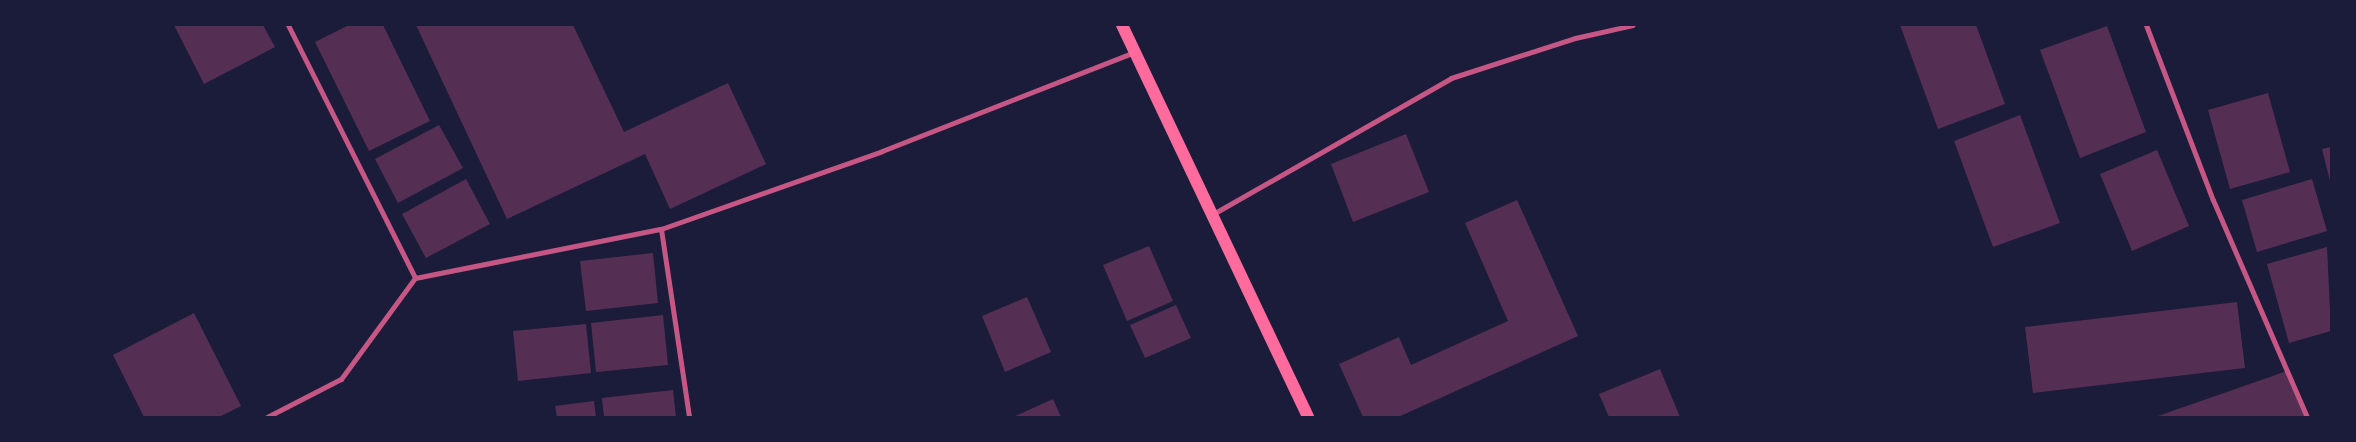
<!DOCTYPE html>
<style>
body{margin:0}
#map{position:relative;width:2356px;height:442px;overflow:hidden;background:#1b1b3a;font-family:Montserrat,sans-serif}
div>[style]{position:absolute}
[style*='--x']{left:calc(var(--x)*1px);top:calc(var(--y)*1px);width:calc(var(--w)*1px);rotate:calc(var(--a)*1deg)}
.building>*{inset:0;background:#542f53}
.minor>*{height:5px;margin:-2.5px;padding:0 2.5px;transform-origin:2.5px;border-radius:2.5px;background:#c65784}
.primary>*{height:12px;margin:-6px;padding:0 6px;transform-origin:6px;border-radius:6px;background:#ff6b9d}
span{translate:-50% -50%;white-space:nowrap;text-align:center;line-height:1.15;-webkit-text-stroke:4px #1b1b3a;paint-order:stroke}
.frame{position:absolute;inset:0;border:26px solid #1b1b3a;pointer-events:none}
</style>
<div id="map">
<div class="building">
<i style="clip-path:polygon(174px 25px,263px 25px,275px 47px,204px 84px)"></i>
<i style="clip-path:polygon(349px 25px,383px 25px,430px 121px,369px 151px,315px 42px)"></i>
<i style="clip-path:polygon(416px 25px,573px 25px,624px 132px,728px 83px,766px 164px,670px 209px,645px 154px,507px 219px)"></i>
<i style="clip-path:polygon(1900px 25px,1976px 25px,2005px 104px,1938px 129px)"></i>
<i style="clip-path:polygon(2107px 26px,2146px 132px,2080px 158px,2040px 50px)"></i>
<i style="clip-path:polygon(2268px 93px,2290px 172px,2230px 189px,2208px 110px)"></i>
<i style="clip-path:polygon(2020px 115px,2060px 223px,1993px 247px,1954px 141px)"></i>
<i style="clip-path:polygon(439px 125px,463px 168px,398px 203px,375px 159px)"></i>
<i style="clip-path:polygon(1406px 134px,1429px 192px,1353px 222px,1331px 164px)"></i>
<i style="clip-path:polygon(2331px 147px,2331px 181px,2330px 181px,2322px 149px)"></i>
<i style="clip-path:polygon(2157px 150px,2189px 226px,2132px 251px,2100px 174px)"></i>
<i style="clip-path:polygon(466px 179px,490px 224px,426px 258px,402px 214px)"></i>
<i style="clip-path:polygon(2312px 179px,2327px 231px,2257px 252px,2242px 200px)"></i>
<i style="clip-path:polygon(1517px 200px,1578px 336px,1398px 417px,1363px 417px,1339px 364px,1399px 337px,1411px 365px,1508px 321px,1465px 223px)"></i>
<i style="clip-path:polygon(1149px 246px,1173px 301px,1127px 321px,1103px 265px)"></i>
<i style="clip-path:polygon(2327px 247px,2331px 331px,2289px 343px,2267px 264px)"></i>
<i style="clip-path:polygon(653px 253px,658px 303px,586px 311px,580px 261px)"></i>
<i style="clip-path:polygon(1027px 297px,1051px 352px,1005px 372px,982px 316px)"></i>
<i style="clip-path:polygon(2237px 302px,2245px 368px,2033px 393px,2025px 327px)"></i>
<i style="clip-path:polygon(1176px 305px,1191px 338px,1145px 358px,1130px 325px)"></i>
<i style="clip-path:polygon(194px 313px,241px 406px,219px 417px,144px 417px,113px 355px)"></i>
<i style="clip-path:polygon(663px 315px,668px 365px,596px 372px,591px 323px)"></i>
<i style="clip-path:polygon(586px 324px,591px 373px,518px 381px,513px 331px)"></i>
<i style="clip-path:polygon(1660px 369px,1680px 417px,1609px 417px,1599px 394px)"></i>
<i style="clip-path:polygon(2287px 371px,2307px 417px,2155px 417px)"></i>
<i style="clip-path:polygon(673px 390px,676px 417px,604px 417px,602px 398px)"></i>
<i style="clip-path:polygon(1053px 399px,1061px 417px,1013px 417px)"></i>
<i style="clip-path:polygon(594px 401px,596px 417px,557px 417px,555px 406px)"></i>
</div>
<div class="minor">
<i style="--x:288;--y:25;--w:283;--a:63.3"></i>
<i style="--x:2146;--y:25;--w:187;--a:69.1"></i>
<i style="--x:2213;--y:200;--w:236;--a:66.6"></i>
<i style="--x:1213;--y:214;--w:274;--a:-29.7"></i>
<i style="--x:1451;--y:78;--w:130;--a:-17.9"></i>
<i style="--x:1575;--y:38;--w:59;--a:-12.6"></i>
<i style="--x:661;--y:229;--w:190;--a:81.5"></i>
<i style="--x:267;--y:417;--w:83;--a:-27.2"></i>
<i style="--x:341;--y:379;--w:125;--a:-53.8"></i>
<i style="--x:415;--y:278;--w:251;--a:-11.3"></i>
<i style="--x:661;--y:229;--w:234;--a:-19.4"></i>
<i style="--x:882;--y:151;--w:271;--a:-21.4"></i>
</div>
<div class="primary">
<i style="--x:1122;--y:25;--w:434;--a:64.6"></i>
</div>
<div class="frame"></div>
</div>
